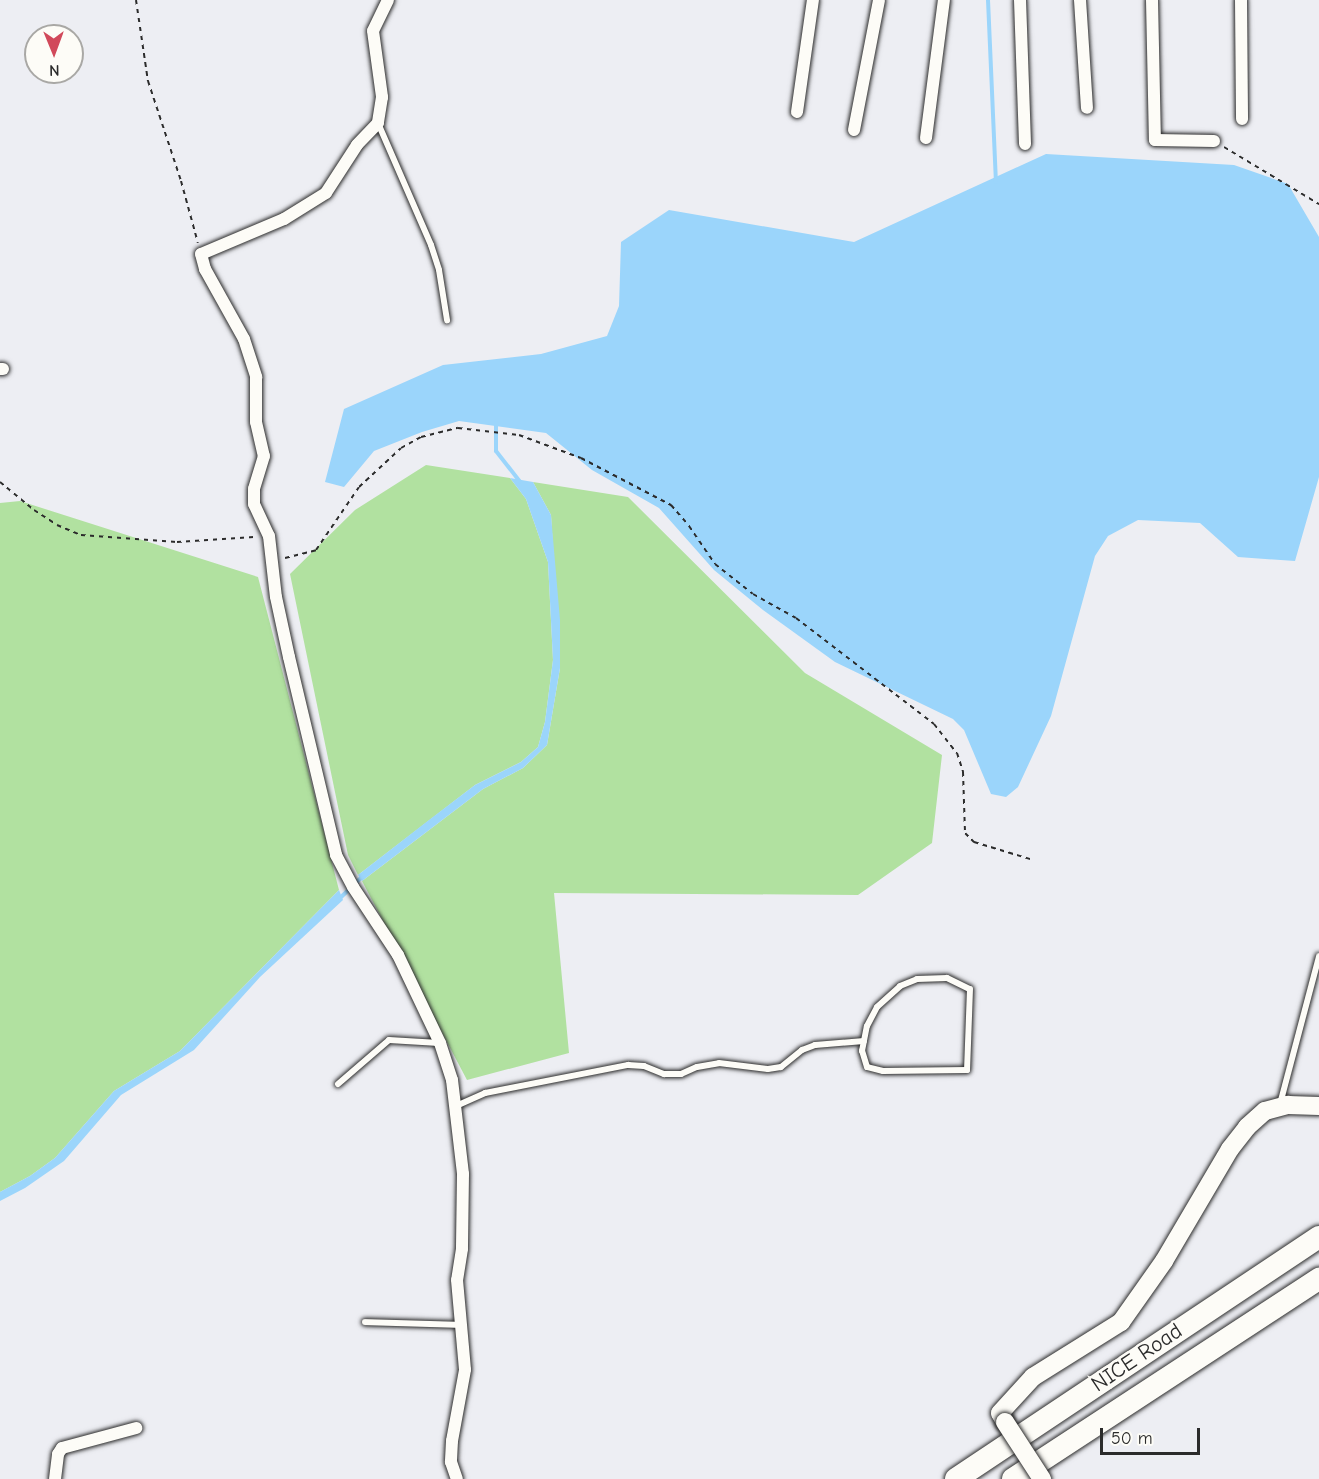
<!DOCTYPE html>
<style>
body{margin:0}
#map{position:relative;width:1319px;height:1479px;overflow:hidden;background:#edeef3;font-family:"Comic Neue",sans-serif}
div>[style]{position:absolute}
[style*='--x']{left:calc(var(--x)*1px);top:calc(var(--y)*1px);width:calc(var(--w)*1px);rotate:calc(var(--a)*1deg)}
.green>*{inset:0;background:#b1e1a0}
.water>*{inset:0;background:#9bd5fb}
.stream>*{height:4px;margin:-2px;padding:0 2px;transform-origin:2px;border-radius:2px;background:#9bd5fb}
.path>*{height:2px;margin-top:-1px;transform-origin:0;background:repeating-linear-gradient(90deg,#2b2b2b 0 4.5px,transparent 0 9px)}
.roads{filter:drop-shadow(0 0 2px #2b2b2b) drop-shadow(0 0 2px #2b2b2b)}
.lane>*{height:6px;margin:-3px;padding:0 3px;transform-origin:3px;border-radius:3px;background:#fdfcf7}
.street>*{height:12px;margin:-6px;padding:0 6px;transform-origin:6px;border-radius:6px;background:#fdfcf7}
.secondary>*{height:18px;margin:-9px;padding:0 9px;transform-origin:9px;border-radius:9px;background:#fdfcf7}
.highway>*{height:22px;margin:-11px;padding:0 11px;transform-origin:11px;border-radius:11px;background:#fdfcf7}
.bridges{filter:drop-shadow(0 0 2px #2b2b2b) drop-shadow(0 0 2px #2b2b2b)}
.secondary-bridge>*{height:18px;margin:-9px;padding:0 9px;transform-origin:9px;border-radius:9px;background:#fdfcf7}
span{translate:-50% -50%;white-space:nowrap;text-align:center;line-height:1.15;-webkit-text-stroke:5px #fdfcf7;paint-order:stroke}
.street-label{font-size:22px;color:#2b2b2b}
.north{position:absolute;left:24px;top:24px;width:60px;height:60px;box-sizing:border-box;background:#fdfcf7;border:2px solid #a9a8a5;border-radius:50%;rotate:179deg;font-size:16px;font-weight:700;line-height:24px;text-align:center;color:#2b2b2b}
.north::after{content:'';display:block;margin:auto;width:21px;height:27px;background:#d1495b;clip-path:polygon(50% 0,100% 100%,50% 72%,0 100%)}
.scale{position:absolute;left:1100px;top:1428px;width:100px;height:27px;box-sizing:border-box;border:3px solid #2b2b2b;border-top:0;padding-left:8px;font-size:18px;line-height:21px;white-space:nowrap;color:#2b2b2b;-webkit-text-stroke:4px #fdfcf7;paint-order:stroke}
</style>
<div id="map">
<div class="green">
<i style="clip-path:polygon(426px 465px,510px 478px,526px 499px,548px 562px,553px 660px,545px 722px,538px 747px,521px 762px,475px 785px,358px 875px,348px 855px,290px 574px,355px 510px)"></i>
<i style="clip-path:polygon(533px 482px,628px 497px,805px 673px,942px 755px,932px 843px,858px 895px,554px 893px,569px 1053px,467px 1080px,362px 881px,483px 789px,523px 768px,547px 745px,560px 668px,551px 515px)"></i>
<i style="clip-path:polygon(20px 501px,258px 577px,339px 890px,180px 1051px,114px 1091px,55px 1158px,30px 1176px,0 1192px,0 503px)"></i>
</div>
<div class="water">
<i style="clip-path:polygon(1046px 154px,1234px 165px,1288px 184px,1319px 237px,1319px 477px,1295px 561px,1238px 557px,1200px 523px,1138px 520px,1108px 536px,1095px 556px,1051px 716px,1018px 787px,1006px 797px,991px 794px,964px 730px,953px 719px,835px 662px,763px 610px,714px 570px,659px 508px,592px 470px,546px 433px,459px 421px,422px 432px,374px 451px,344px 487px,325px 482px,344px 409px,443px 365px,541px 354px,607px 336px,619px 306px,621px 242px,669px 210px,854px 242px)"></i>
<i style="clip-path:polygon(510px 478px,533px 482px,551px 515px,560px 620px,560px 668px,547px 745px,523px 768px,483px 789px,362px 881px,358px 875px,429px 820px,475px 785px,521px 762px,538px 747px,545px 722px,553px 660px,548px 562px,526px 499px)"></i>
<i style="clip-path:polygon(339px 890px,343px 900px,260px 977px,194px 1050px,121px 1095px,64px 1161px,25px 1188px,0 1201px,0 1192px,30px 1176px,55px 1158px,114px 1091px,180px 1051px)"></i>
</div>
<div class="stream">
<i style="--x:988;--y:0;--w:182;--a:87.5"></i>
<i style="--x:496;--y:423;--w:28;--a:90"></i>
<i style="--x:496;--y:451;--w:39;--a:52"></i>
<i style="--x:338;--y:900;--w:35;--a:-44"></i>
</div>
<div class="path">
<i style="--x:136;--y:0;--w:82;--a:81.6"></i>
<i style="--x:148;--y:81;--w:105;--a:71.7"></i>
<i style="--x:181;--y:181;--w:64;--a:74.7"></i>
<i style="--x:1224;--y:147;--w:111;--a:31"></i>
<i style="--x:0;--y:482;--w:44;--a:39.5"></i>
<i style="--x:34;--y:510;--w:27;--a:33"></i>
<i style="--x:57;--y:525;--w:26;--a:23"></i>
<i style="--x:81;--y:535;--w:96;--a:4.2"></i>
<i style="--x:177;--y:542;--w:77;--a:-3.7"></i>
<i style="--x:285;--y:558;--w:32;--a:-14"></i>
<i style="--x:316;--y:550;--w:76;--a:-55.7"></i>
<i style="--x:359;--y:487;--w:57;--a:-42.9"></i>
<i style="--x:401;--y:448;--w:23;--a:-29"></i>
<i style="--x:421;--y:437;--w:38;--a:-14"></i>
<i style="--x:458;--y:428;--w:61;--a:6.5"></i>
<i style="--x:519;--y:435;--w:66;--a:20.4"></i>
<i style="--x:581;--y:458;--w:102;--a:27.6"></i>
<i style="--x:671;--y:505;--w:28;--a:49"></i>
<i style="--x:689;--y:526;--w:46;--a:55.6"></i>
<i style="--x:715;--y:564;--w:48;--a:38.3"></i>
<i style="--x:753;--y:594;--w:49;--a:29.2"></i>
<i style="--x:796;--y:618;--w:174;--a:37.5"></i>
<i style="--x:934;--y:724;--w:37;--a:52"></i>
<i style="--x:957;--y:753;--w:20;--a:72"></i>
<i style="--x:963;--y:772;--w:61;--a:88.1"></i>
<i style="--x:965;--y:833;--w:13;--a:45"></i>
<i style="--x:974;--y:842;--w:59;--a:16.9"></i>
</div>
<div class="roads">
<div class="lane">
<i style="--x:378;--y:123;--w:133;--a:66.5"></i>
<i style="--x:431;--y:245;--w:26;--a:72"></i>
<i style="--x:439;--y:270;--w:51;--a:80.9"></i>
<i style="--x:947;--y:978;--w:25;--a:26"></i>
<i style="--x:970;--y:989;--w:81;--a:92.1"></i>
<i style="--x:967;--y:1070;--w:84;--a:179.3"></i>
<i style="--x:883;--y:1071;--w:16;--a:-166"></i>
<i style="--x:867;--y:1067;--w:17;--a:-107"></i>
<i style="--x:862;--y:1051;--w:25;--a:-79"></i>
<i style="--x:867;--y:1026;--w:21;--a:-62"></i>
<i style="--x:877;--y:1007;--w:31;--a:-42"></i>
<i style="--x:900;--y:986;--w:18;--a:-22"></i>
<i style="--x:917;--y:979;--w:30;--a:-2"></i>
<i style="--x:338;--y:1084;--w:67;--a:-40.8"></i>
<i style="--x:389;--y:1040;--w:50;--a:3.4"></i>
<i style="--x:1280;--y:1104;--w:153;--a:-75.2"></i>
<i style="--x:456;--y:1106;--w:32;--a:-24"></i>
<i style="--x:485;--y:1093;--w:146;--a:-11.1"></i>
<i style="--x:628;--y:1065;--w:16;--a:4"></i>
<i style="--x:644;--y:1066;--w:22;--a:22"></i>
<i style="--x:664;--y:1074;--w:17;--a:0"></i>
<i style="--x:681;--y:1074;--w:17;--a:-24"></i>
<i style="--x:697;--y:1067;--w:22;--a:-10"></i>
<i style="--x:719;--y:1063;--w:49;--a:7"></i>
<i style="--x:768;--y:1069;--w:13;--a:-9"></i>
<i style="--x:781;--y:1067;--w:27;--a:-39"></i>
<i style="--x:802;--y:1050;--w:14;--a:-21"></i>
<i style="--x:815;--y:1045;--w:49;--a:-4.7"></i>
<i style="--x:365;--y:1322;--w:96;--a:1.8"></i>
</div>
<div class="street">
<i style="--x:388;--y:0;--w:34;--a:116"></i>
<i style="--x:373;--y:31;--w:67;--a:82.2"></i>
<i style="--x:382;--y:97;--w:26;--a:99"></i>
<i style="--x:378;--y:123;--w:30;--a:134"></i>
<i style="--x:357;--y:145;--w:57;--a:122.9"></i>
<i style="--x:326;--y:193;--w:49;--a:148.2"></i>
<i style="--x:284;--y:219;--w:90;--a:157.1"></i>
<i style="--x:201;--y:254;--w:16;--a:75"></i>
<i style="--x:205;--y:269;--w:80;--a:60.9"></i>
<i style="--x:244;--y:339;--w:40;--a:72"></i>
<i style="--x:256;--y:377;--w:45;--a:90"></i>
<i style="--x:256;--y:422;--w:35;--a:77"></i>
<i style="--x:264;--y:456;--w:34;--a:107"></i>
<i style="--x:254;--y:489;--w:15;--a:90"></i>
<i style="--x:254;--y:504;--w:35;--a:65"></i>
<i style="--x:269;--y:536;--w:61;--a:83.5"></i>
<i style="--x:276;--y:597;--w:61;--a:77.8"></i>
<i style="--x:289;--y:657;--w:204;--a:76.6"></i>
<i style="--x:336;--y:855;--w:36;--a:62"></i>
<i style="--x:353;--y:887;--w:82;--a:56.5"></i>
<i style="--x:398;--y:955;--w:98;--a:64.5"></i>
<i style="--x:440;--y:1043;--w:39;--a:72"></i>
<i style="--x:452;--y:1080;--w:95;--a:83.3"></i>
<i style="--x:463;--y:1174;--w:75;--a:90.8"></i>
<i style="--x:462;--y:1249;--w:31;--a:99"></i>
<i style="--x:457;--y:1280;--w:90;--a:84.9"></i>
<i style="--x:465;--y:1370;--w:72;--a:100.4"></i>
<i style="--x:452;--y:1441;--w:21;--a:93"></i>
<i style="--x:451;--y:1462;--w:18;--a:71"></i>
<i style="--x:1020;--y:0;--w:144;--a:88"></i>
<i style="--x:1080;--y:0;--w:108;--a:86.3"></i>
<i style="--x:1152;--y:0;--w:140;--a:88.8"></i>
<i style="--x:1155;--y:140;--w:59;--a:1"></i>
<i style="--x:1241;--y:0;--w:119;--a:89.5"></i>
<i style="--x:797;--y:112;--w:113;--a:-81.9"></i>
<i style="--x:854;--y:130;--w:132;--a:-79.1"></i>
<i style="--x:926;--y:138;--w:139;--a:-82.6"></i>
<i style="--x:0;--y:369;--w:3;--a:0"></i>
<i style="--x:55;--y:1479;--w:25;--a:-83"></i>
<i style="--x:58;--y:1454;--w:7;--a:-56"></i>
<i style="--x:62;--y:1448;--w:77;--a:-15.1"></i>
</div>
<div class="secondary">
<i style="--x:1005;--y:1422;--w:10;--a:-119"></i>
<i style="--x:1000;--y:1413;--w:49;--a:-47.5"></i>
<i style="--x:1033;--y:1377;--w:104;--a:-32"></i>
<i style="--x:1121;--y:1322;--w:75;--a:-54.8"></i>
<i style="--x:1164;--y:1261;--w:130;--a:-59.5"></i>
<i style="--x:1230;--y:1149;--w:28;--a:-52"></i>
<i style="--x:1247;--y:1127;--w:24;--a:-42"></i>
<i style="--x:1265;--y:1111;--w:24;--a:-15"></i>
<i style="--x:1288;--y:1105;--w:31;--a:2"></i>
</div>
<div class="highway">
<i style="--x:956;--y:1479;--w:436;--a:-33.7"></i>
<i style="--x:1013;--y:1479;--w:366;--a:-33.2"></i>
</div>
</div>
<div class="bridges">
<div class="secondary-bridge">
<i style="--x:1005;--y:1422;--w:68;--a:57"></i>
</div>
</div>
<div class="street-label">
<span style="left:1137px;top:1358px;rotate:-34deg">NICE Road</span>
</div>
<div class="north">N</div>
<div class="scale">50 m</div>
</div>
